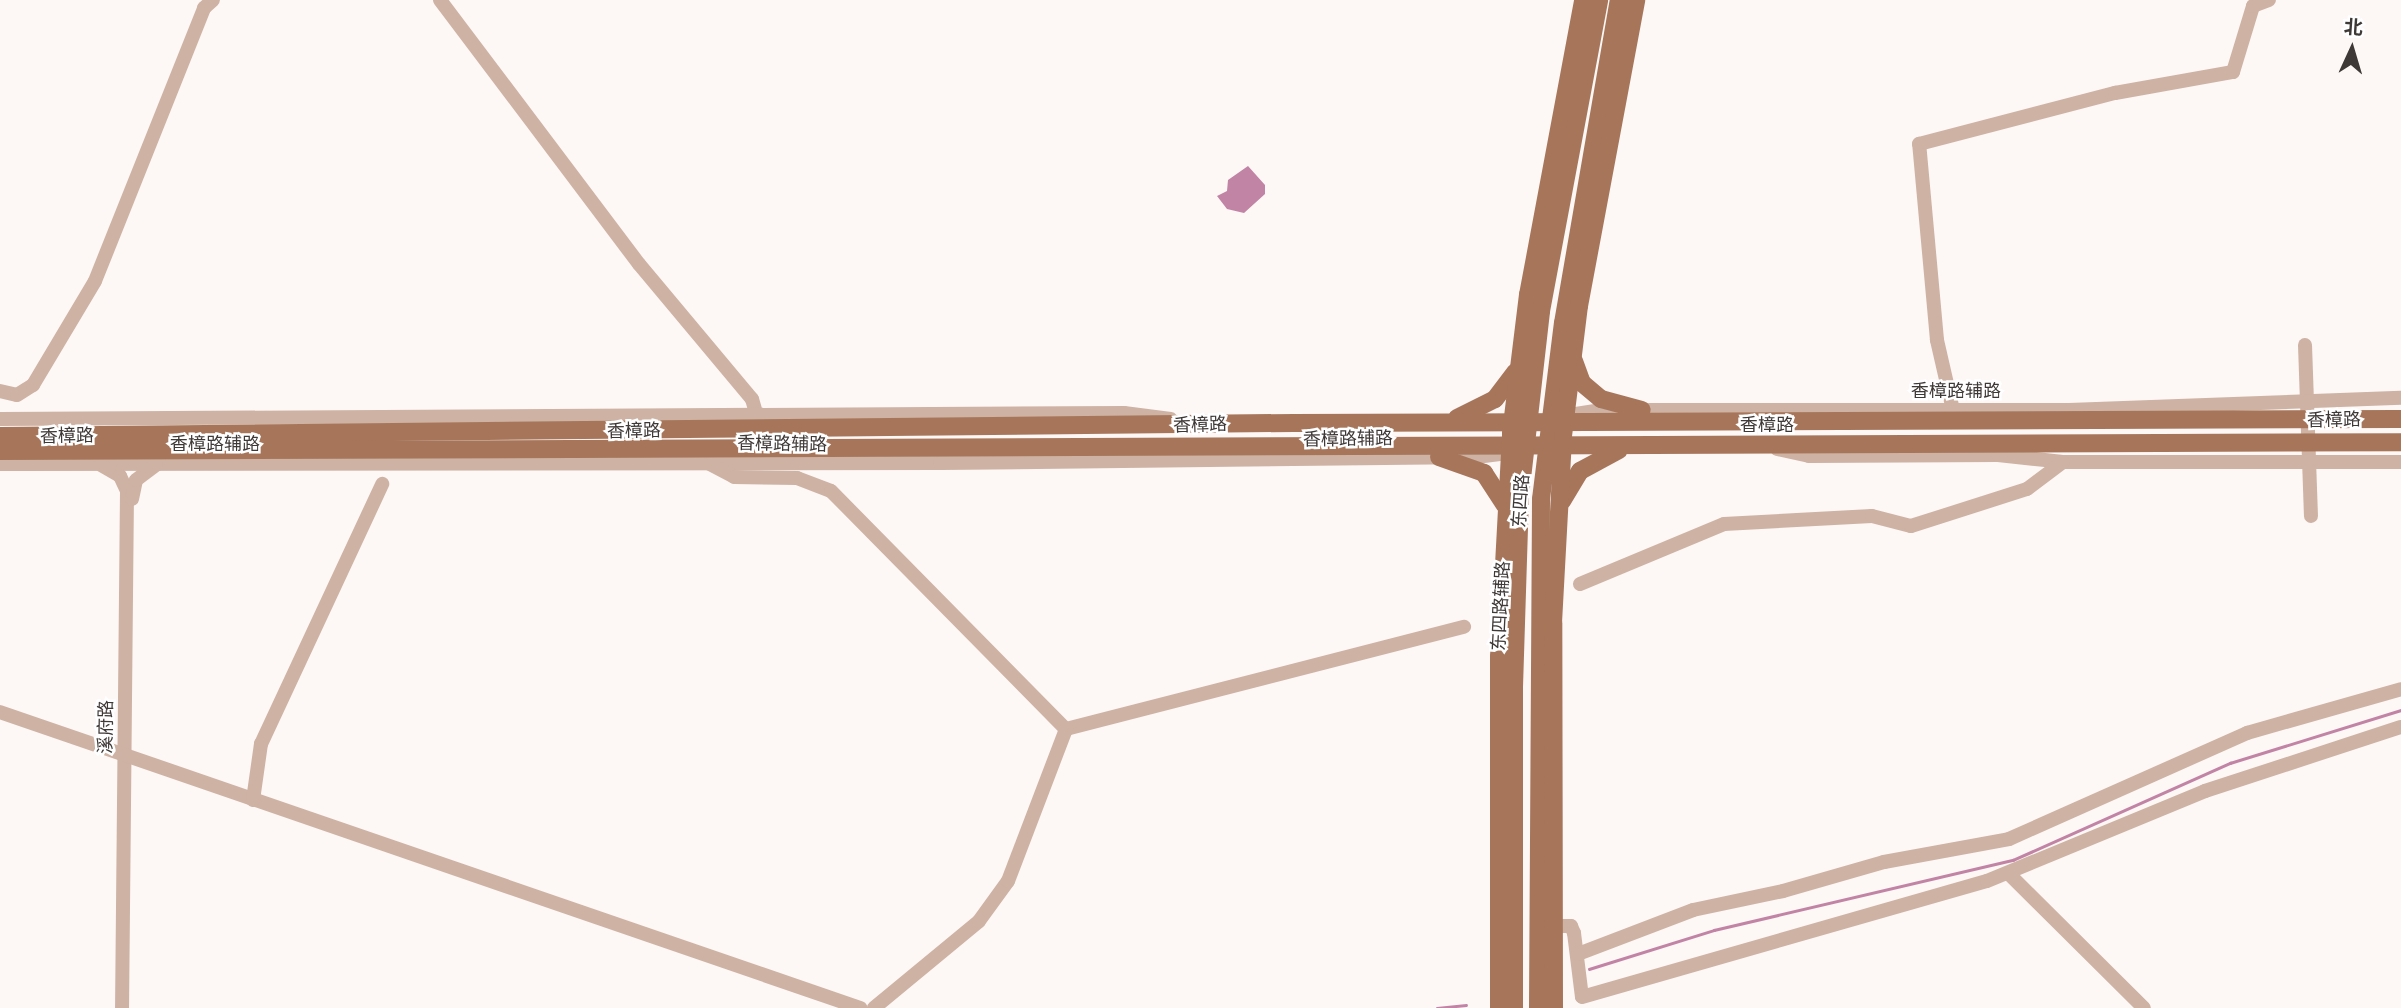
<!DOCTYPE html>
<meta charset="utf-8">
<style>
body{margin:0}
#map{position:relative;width:2401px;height:1008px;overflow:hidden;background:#fdf7f6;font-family:"Roboto Condensed","Noto Sans SC",sans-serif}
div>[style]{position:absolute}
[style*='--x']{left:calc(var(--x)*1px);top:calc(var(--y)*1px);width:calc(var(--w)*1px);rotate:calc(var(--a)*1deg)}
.water>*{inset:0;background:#c284a5}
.stream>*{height:2.5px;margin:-1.25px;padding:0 1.25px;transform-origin:1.25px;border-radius:1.25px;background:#c284a5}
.minor>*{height:14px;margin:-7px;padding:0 7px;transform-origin:7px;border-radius:7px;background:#ceb2a3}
.major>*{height:18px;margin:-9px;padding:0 9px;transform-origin:9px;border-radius:9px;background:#a7765a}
span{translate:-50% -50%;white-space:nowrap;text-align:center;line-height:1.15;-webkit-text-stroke:5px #fff;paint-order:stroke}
.street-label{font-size:18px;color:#3e3837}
.north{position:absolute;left:2317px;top:14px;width:70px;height:70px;-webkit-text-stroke:5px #fff;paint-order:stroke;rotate:4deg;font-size:19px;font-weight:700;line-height:28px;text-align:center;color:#3e3837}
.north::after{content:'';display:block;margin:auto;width:24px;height:32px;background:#3e3837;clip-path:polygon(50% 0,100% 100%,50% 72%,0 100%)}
</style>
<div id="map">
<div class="water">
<i style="clip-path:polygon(1248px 166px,1265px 185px,1265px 194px,1244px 213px,1227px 209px,1217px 196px,1227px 191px,1228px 180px)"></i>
</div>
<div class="stream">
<i style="--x:1589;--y:969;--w:131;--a:-17.3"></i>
<i style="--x:1714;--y:930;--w:307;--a:-13.2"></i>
<i style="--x:2013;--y:860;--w:238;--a:-24.1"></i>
<i style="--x:2230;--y:763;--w:179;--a:-17.2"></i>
<i style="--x:1437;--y:1008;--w:29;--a:-6"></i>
</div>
<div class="minor">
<i style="--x:440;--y:0;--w:331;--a:53"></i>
<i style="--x:639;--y:264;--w:176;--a:50.1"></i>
<i style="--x:752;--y:399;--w:19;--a:74"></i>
<i style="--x:2305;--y:345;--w:171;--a:88"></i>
<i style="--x:0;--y:391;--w:17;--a:13"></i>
<i style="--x:17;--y:395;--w:19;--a:-32"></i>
<i style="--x:33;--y:385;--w:121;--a:-59.2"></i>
<i style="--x:95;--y:281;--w:294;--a:-68.2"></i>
<i style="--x:204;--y:8;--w:12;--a:-42"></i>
<i style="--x:1953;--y:410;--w:72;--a:-102.9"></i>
<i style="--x:1937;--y:340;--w:197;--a:-95.2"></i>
<i style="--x:1919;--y:144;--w:203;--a:-14.6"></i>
<i style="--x:2115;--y:93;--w:120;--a:-10.1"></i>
<i style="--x:2233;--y:72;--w:69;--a:-73.1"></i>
<i style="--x:2253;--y:6;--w:17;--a:-21"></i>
<i style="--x:1563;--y:416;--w:39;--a:-9"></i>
<i style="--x:1602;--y:410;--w:467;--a:0"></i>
<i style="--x:2069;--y:410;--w:332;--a:-2.1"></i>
<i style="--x:0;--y:419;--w:1124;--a:-0.31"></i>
<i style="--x:1124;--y:413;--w:47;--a:7.3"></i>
<i style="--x:1777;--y:449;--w:33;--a:12"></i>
<i style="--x:1809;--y:456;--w:189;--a:-0.3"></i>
<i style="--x:1998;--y:455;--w:65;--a:6.1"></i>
<i style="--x:2063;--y:462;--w:338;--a:0"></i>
<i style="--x:0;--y:464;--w:940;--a:-0.06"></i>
<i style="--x:940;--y:463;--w:536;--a:-0.64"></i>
<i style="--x:1476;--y:457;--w:38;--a:-7"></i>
<i style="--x:710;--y:464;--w:27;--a:28"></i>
<i style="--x:734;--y:477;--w:63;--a:0.9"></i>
<i style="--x:797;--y:478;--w:36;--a:21"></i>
<i style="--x:831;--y:491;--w:334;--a:45.4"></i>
<i style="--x:101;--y:465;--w:22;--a:30"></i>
<i style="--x:120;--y:476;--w:17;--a:65"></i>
<i style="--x:127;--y:491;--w:517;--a:90.55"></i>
<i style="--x:132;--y:499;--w:19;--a:-78"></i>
<i style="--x:136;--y:480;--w:25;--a:-37"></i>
<i style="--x:1580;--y:584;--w:156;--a:-22.6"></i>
<i style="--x:1724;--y:524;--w:148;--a:-3.1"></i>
<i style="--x:1872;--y:516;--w:40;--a:14.4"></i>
<i style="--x:1911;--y:526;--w:122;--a:-17.7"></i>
<i style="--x:2027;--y:489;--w:45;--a:-36.9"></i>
<i style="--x:0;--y:712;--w:910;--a:18.99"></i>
<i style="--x:1066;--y:729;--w:411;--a:-14.4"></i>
<i style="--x:253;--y:800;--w:57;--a:-81.9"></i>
<i style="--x:261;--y:744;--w:287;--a:-65"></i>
<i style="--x:2009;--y:874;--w:190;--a:44.8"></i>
<i style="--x:1551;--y:926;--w:20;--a:0"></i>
<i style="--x:1571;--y:926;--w:8;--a:67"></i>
<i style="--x:1574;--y:933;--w:64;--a:82.9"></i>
<i style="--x:1582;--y:997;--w:421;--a:-16"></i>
<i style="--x:1987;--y:881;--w:236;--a:-22.4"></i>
<i style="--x:2205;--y:791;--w:206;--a:-18.1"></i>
<i style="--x:1578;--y:954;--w:123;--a:-20.9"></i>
<i style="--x:1693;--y:910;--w:92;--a:-11.9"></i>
<i style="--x:1783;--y:891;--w:105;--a:-16"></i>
<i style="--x:1884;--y:862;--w:127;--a:-10.4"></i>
<i style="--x:2009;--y:839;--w:261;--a:-24"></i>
<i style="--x:2247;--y:733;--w:160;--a:-15.9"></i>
<i style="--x:874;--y:1008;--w:136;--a:-39.6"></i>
<i style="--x:979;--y:921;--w:49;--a:-54.1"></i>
<i style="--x:1008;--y:881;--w:163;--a:-69.1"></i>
</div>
<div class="major">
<i style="--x:1574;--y:361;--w:23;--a:70"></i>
<i style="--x:1582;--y:383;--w:25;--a:40"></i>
<i style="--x:1601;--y:399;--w:42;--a:15"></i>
<i style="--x:1457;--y:418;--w:42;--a:-26.6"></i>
<i style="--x:1495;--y:399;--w:34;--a:-53"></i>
<i style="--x:0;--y:436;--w:1294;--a:-0.58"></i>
<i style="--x:1294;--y:423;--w:1107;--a:-0.21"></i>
<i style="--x:0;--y:451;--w:2401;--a:-0.21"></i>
<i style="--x:1439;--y:457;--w:48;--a:19.6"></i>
<i style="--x:1484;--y:473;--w:38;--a:57"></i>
<i style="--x:1562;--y:501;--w:35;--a:-59"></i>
<i style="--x:1580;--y:471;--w:44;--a:-28.3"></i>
<i style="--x:1499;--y:1008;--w:351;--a:-90"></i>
<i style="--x:1499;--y:657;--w:224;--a:-86.9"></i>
<i style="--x:1511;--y:433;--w:139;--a:-83"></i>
<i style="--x:1528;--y:295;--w:300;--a:-79.4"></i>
<i style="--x:1514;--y:1008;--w:321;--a:-90"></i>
<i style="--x:1514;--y:687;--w:191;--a:-88.2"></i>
<i style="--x:1520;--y:496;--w:186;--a:-83.5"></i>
<i style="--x:1541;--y:311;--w:316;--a:-79.4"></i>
<i style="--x:1538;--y:1008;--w:509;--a:-89.66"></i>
<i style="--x:1541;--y:499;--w:177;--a:-82.9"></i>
<i style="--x:1563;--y:323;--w:328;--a:-80.2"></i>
<i style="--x:1554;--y:1008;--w:385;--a:-90.1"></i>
<i style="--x:1553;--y:623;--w:187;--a:-86.9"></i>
<i style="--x:1563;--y:436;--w:131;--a:-83"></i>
<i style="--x:1579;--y:306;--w:311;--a:-79.4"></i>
</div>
<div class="street-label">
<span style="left:1956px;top:391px">香樟路辅路</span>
<span style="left:2334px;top:420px;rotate:-1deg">香樟路</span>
<span style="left:1200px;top:425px;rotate:-2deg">香樟路</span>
<span style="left:1767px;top:425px">香樟路</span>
<span style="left:634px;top:431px;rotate:-1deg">香樟路</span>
<span style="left:67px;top:436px;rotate:-1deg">香樟路</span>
<span style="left:1348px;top:439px;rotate:-1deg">香樟路辅路</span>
<span style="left:215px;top:444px">香樟路辅路</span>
<span style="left:782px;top:444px;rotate:1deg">香樟路辅路</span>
<span style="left:1521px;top:501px;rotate:-86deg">东四路</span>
<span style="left:1501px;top:606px;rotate:-87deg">东四路辅路</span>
<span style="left:106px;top:727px;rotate:-89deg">溪府路</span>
</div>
<div class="north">北</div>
</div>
